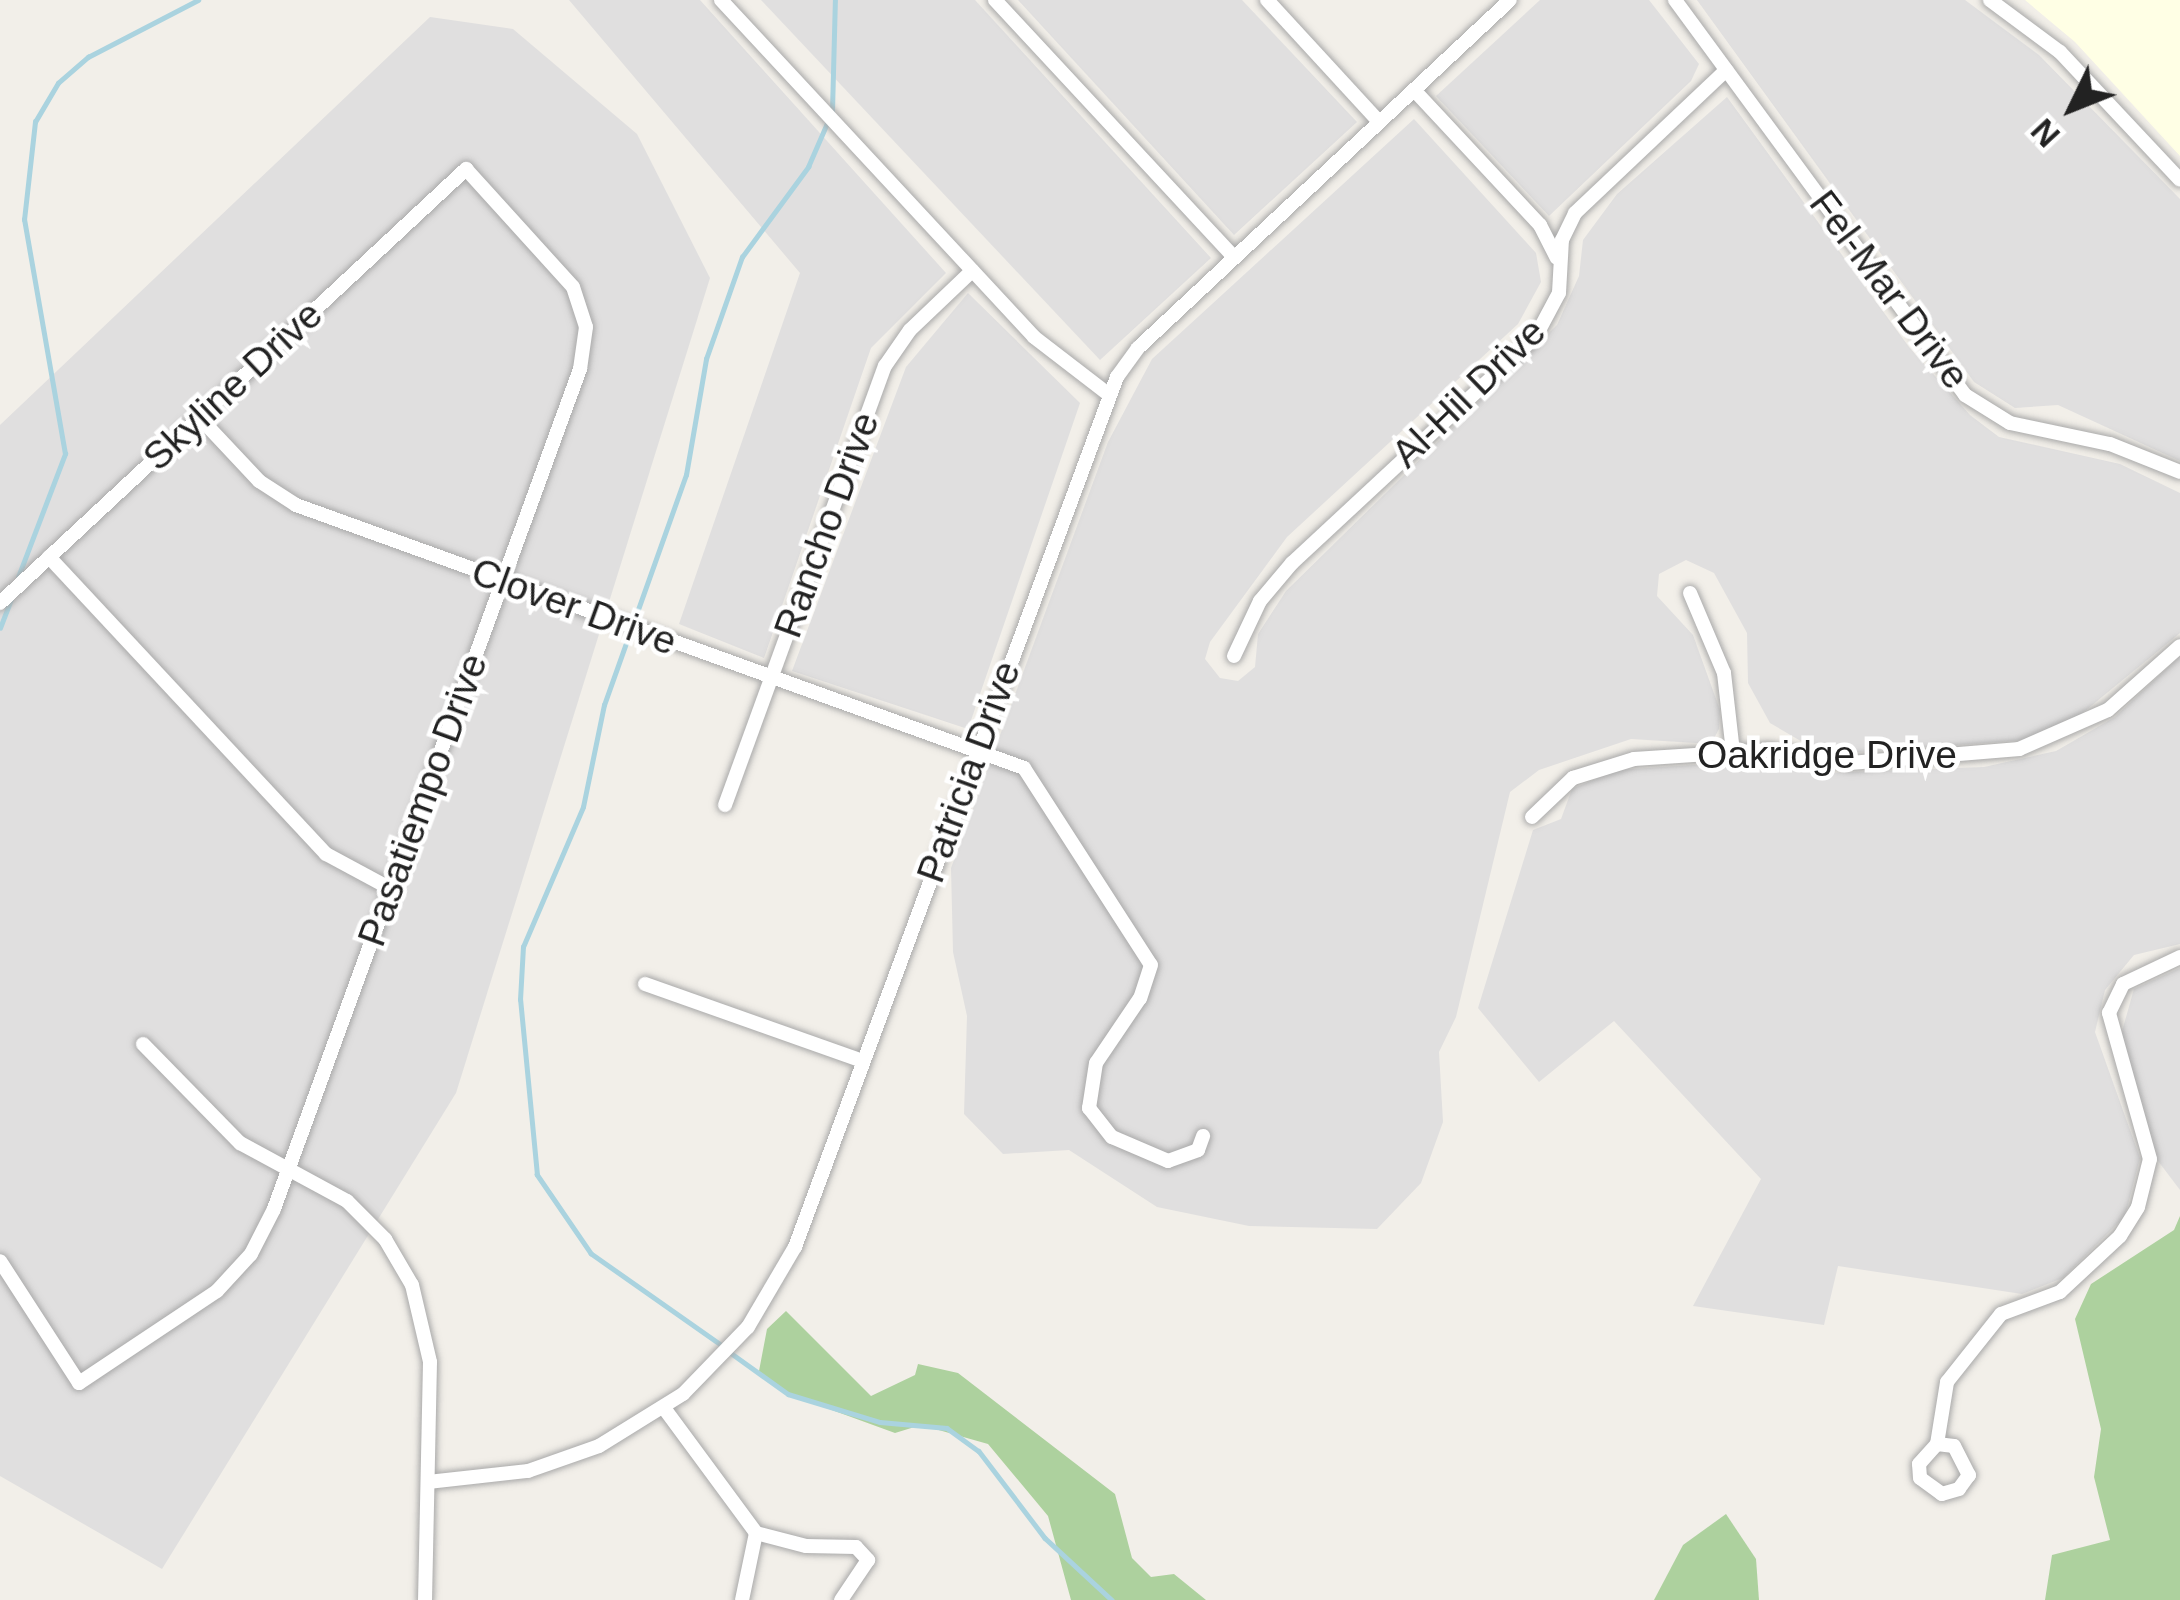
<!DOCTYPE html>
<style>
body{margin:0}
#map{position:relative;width:2180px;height:1600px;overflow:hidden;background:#f2efe9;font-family:Arial,sans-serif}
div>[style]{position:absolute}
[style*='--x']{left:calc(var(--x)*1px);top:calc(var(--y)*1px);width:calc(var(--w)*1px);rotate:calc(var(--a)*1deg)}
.residential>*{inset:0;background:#e0dfdf}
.education>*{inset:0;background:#ffffe5}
.forest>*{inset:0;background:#add19e}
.stream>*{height:4.5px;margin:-2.25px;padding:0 2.25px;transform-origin:2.25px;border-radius:2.25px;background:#aad3df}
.roads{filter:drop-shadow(0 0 3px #a9a9a9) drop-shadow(0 0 3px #a9a9a9)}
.street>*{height:14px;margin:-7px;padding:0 7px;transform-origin:7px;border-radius:7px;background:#fff}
span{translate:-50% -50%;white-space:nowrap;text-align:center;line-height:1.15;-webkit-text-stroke:9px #fff;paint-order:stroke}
.street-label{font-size:39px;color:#222}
.north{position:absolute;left:2012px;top:48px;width:120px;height:120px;-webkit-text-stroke:9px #fff;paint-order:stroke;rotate:227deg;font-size:33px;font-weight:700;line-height:48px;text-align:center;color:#222}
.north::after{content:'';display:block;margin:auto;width:42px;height:54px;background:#222;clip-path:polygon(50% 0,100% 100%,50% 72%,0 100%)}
</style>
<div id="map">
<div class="residential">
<i style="clip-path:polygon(569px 0,700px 0,946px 273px,871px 348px,764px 658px,679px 624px,800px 273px)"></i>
<i style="clip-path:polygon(761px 0,975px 0,1211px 258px,1100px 360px)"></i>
<i style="clip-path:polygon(1018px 0,1242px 0,1357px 122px,1234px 235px)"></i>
<i style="clip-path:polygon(1540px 0,1649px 0,1699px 64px,1691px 81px,1549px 216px,1436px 96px)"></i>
<i style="clip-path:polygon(1697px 0,1965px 0,2039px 55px,2180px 199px,2180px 461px,2058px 405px,2015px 408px,1974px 382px)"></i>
<i style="clip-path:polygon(430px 17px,513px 29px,637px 134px,710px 278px,456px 1093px,162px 1569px,0 1476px,0 425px)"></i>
<i style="clip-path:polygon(1727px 97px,1909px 347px,1970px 415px,1999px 437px,2120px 464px,2180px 493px,2180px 633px,2069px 724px,2025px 740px,1846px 753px,1811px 747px,1770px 723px,1748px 683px,1747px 633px,1714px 573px,1686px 560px,1659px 574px,1657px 596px,1693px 635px,1720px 710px,1719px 729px,1711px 744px,1631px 739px,1539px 770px,1510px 792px,1456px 1017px,1439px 1052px,1443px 1122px,1421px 1183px,1377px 1229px,1249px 1226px,1157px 1207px,1069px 1150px,1003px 1154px,964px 1114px,967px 1016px,953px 952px,951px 868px,1108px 442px,1152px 359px,1414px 119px,1536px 253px,1541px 282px,1518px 324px,1287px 537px,1210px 642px,1205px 659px,1220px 678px,1238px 681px,1255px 667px,1258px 634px,1286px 591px,1557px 325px,1579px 276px,1583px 240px,1617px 194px)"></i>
<i style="clip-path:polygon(968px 293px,1080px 403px,968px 729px,792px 671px,906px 367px)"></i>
<i style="clip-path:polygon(2180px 656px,2180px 944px,2134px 955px,2105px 990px,2095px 1032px,2140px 1158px,2125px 1216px,2063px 1278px,2022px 1294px,1838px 1266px,1824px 1325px,1693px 1306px,1761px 1179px,1614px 1021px,1539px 1082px,1478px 1008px,1533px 830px,1561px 819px,1572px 789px,1617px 770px,1754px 761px,1824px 773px,1984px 767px,2056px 751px,2115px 717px)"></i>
<i style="clip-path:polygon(2180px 968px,2180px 1190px,2155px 1157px,2119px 1042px,2134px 989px)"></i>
</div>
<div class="education">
<i style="clip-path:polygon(2025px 0,2180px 0,2180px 156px,2075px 42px)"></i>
</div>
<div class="forest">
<i style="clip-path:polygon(2180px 1216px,2180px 1600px,2045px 1600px,2052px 1555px,2110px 1540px,2094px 1477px,2101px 1429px,2075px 1319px,2091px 1284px,2174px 1230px)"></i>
<i style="clip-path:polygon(786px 1311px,871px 1396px,915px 1375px,918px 1364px,958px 1373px,1115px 1494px,1132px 1558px,1151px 1577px,1174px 1574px,1206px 1600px,1071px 1600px,1048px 1516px,988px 1444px,921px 1425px,895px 1433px,788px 1394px,759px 1371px,767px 1329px)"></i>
<i style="clip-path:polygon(1726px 1514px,1756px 1559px,1759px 1600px,1654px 1600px,1683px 1545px)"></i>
</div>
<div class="stream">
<i style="--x:832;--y:111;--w:111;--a:-88.5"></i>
<i style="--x:18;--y:577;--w:132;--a:-69.1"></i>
<i style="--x:65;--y:454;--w:238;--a:-99.9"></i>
<i style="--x:24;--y:220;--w:99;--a:-83.6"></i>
<i style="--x:35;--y:122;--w:45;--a:-59.5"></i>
<i style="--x:58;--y:83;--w:40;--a:-41"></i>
<i style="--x:88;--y:57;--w:124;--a:-27.4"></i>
<i style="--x:0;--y:628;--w:30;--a:-69"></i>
<i style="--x:722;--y:1346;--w:160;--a:-144.9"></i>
<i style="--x:591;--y:1254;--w:96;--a:-124.4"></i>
<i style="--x:537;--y:1175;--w:176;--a:-95.5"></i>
<i style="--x:520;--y:1000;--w:53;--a:-86.8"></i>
<i style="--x:523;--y:947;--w:152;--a:-66.8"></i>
<i style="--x:583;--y:807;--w:104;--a:-78.4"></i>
<i style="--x:604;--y:705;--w:244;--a:-70.4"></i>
<i style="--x:686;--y:475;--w:118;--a:-80.2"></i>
<i style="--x:706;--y:359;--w:108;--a:-70.6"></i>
<i style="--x:742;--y:257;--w:112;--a:-53.7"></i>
<i style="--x:808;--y:167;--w:50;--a:-66.5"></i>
<i style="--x:731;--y:1353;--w:70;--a:35.7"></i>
<i style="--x:788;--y:1394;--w:96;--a:16.9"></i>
<i style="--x:880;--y:1422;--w:67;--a:5.1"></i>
<i style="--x:947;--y:1428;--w:39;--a:36"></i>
<i style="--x:979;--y:1451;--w:109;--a:52.8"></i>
<i style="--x:1045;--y:1538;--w:91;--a:42.8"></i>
</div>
<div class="roads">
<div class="street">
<i style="--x:721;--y:0;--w:460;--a:47.1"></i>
<i style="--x:1034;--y:337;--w:93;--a:37.6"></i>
<i style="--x:995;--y:0;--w:351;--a:47.1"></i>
<i style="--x:1267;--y:0;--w:166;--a:47.4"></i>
<i style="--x:1675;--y:0;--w:490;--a:53.7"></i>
<i style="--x:1965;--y:395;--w:53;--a:31.9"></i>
<i style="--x:2010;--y:423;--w:102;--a:11.9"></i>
<i style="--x:2110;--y:444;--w:75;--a:21.8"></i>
<i style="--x:1990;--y:0;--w:87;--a:36.6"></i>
<i style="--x:2060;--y:52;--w:175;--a:46.8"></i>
<i style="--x:1414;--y:90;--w:185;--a:47"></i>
<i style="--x:1540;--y:225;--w:37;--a:63"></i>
<i style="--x:199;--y:417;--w:88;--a:46.8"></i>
<i style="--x:259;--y:481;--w:44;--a:33"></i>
<i style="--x:296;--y:505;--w:774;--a:19.86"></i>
<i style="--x:1024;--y:768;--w:234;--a:57.2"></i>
<i style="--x:1151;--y:965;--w:35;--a:108"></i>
<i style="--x:1140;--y:998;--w:78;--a:124.1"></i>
<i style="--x:1096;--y:1063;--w:46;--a:98.8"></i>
<i style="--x:1089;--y:1108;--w:37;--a:52"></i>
<i style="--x:1112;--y:1137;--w:61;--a:23.2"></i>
<i style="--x:1168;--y:1161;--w:32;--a:-20"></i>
<i style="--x:1198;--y:1150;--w:15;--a:-70"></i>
<i style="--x:49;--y:557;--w:406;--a:47"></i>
<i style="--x:326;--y:854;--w:74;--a:28.3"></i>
<i style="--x:1690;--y:593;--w:87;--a:67"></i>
<i style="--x:1724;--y:673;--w:80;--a:83.5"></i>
<i style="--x:0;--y:603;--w:637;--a:-42.96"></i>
<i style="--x:466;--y:169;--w:159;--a:47.8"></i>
<i style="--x:573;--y:287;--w:42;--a:72"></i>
<i style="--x:586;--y:327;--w:42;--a:98.1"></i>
<i style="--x:580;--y:369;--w:894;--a:110.02"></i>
<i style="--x:274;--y:1209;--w:51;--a:117.1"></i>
<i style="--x:251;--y:1254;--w:50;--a:132.6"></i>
<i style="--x:217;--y:1291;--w:166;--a:146.3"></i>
<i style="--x:79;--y:1383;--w:145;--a:-122.9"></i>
<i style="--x:1234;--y:656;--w:61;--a:-64.7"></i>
<i style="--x:1260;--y:601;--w:50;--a:-49.9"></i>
<i style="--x:1292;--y:563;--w:333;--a:-42.9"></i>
<i style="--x:1536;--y:336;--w:49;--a:-61.9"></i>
<i style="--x:1559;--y:293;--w:53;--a:-86.8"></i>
<i style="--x:1562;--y:240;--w:30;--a:-64"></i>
<i style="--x:1575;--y:213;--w:208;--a:-43.4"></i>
<i style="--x:725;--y:805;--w:467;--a:-70"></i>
<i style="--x:885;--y:366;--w:44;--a:-55.2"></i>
<i style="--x:910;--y:330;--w:86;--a:-43.6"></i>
<i style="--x:1532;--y:817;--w:57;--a:-43.6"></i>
<i style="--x:1573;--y:778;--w:64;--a:-17.3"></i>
<i style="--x:1634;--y:759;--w:134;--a:-3.8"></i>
<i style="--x:1768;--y:750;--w:83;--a:9"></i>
<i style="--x:1850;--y:763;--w:170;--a:-4.7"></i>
<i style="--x:2019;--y:749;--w:97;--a:-23.7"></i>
<i style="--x:2108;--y:710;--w:96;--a:-41.6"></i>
<i style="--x:645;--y:984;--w:231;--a:19.5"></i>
<i style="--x:143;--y:1044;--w:139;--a:45.6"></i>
<i style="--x:240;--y:1143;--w:122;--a:28.5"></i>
<i style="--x:347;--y:1201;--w:54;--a:45"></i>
<i style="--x:385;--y:1239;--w:53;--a:59.6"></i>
<i style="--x:412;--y:1285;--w:79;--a:76.8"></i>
<i style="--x:430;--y:1362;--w:238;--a:91.2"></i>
<i style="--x:664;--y:1408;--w:155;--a:53.6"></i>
<i style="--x:1937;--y:1444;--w:17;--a:7"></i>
<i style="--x:1954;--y:1446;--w:33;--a:63"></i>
<i style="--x:1969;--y:1475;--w:17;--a:126"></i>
<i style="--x:1959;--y:1489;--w:18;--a:164"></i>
<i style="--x:1942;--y:1494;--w:27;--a:-144"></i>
<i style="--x:1920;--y:1478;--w:14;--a:-94"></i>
<i style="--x:1919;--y:1464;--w:27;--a:-48"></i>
<i style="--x:1937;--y:1444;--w:63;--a:-80.8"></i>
<i style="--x:1947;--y:1382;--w:87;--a:-51.5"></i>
<i style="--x:2001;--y:1314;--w:63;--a:-20.4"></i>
<i style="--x:2060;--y:1292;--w:82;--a:-43"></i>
<i style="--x:2120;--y:1236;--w:34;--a:-58"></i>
<i style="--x:2138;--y:1207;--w:49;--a:-76"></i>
<i style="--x:2150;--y:1159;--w:152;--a:-105.7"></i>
<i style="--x:2109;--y:1013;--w:32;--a:-64"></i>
<i style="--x:2123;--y:984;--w:63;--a:-25.3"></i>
<i style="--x:428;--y:1482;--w:101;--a:-6.3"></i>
<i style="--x:528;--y:1471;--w:75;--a:-19.4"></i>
<i style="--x:599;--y:1446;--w:99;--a:-31.8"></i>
<i style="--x:683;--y:1394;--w:93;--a:-45.9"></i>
<i style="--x:748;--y:1327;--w:93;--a:-59.6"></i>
<i style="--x:795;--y:1247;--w:928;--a:-69.69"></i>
<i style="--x:1117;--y:377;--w:36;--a:-54"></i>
<i style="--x:1138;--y:348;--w:509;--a:-43.09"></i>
<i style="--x:742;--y:1600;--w:68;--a:-78.2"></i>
<i style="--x:756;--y:1533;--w:52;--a:14.6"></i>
<i style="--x:806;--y:1546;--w:50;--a:1.1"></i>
<i style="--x:856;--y:1547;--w:18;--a:47"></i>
<i style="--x:868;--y:1560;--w:48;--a:124"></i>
</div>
</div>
<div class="street-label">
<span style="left:1889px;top:290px;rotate:53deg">Fel-Mar Drive</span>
<span style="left:233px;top:386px;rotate:-43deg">Skyline Drive</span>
<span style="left:1469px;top:393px;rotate:-44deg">Al-Hil Drive</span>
<span style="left:827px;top:525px;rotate:-70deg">Rancho Drive</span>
<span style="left:574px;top:607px;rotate:20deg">Clover Drive</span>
<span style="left:1827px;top:755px">Oakridge Drive</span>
<span style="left:969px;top:772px;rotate:-70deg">Patricia Drive</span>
<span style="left:423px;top:800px;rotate:-70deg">Pasatiempo Drive</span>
</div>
<div class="north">N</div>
</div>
